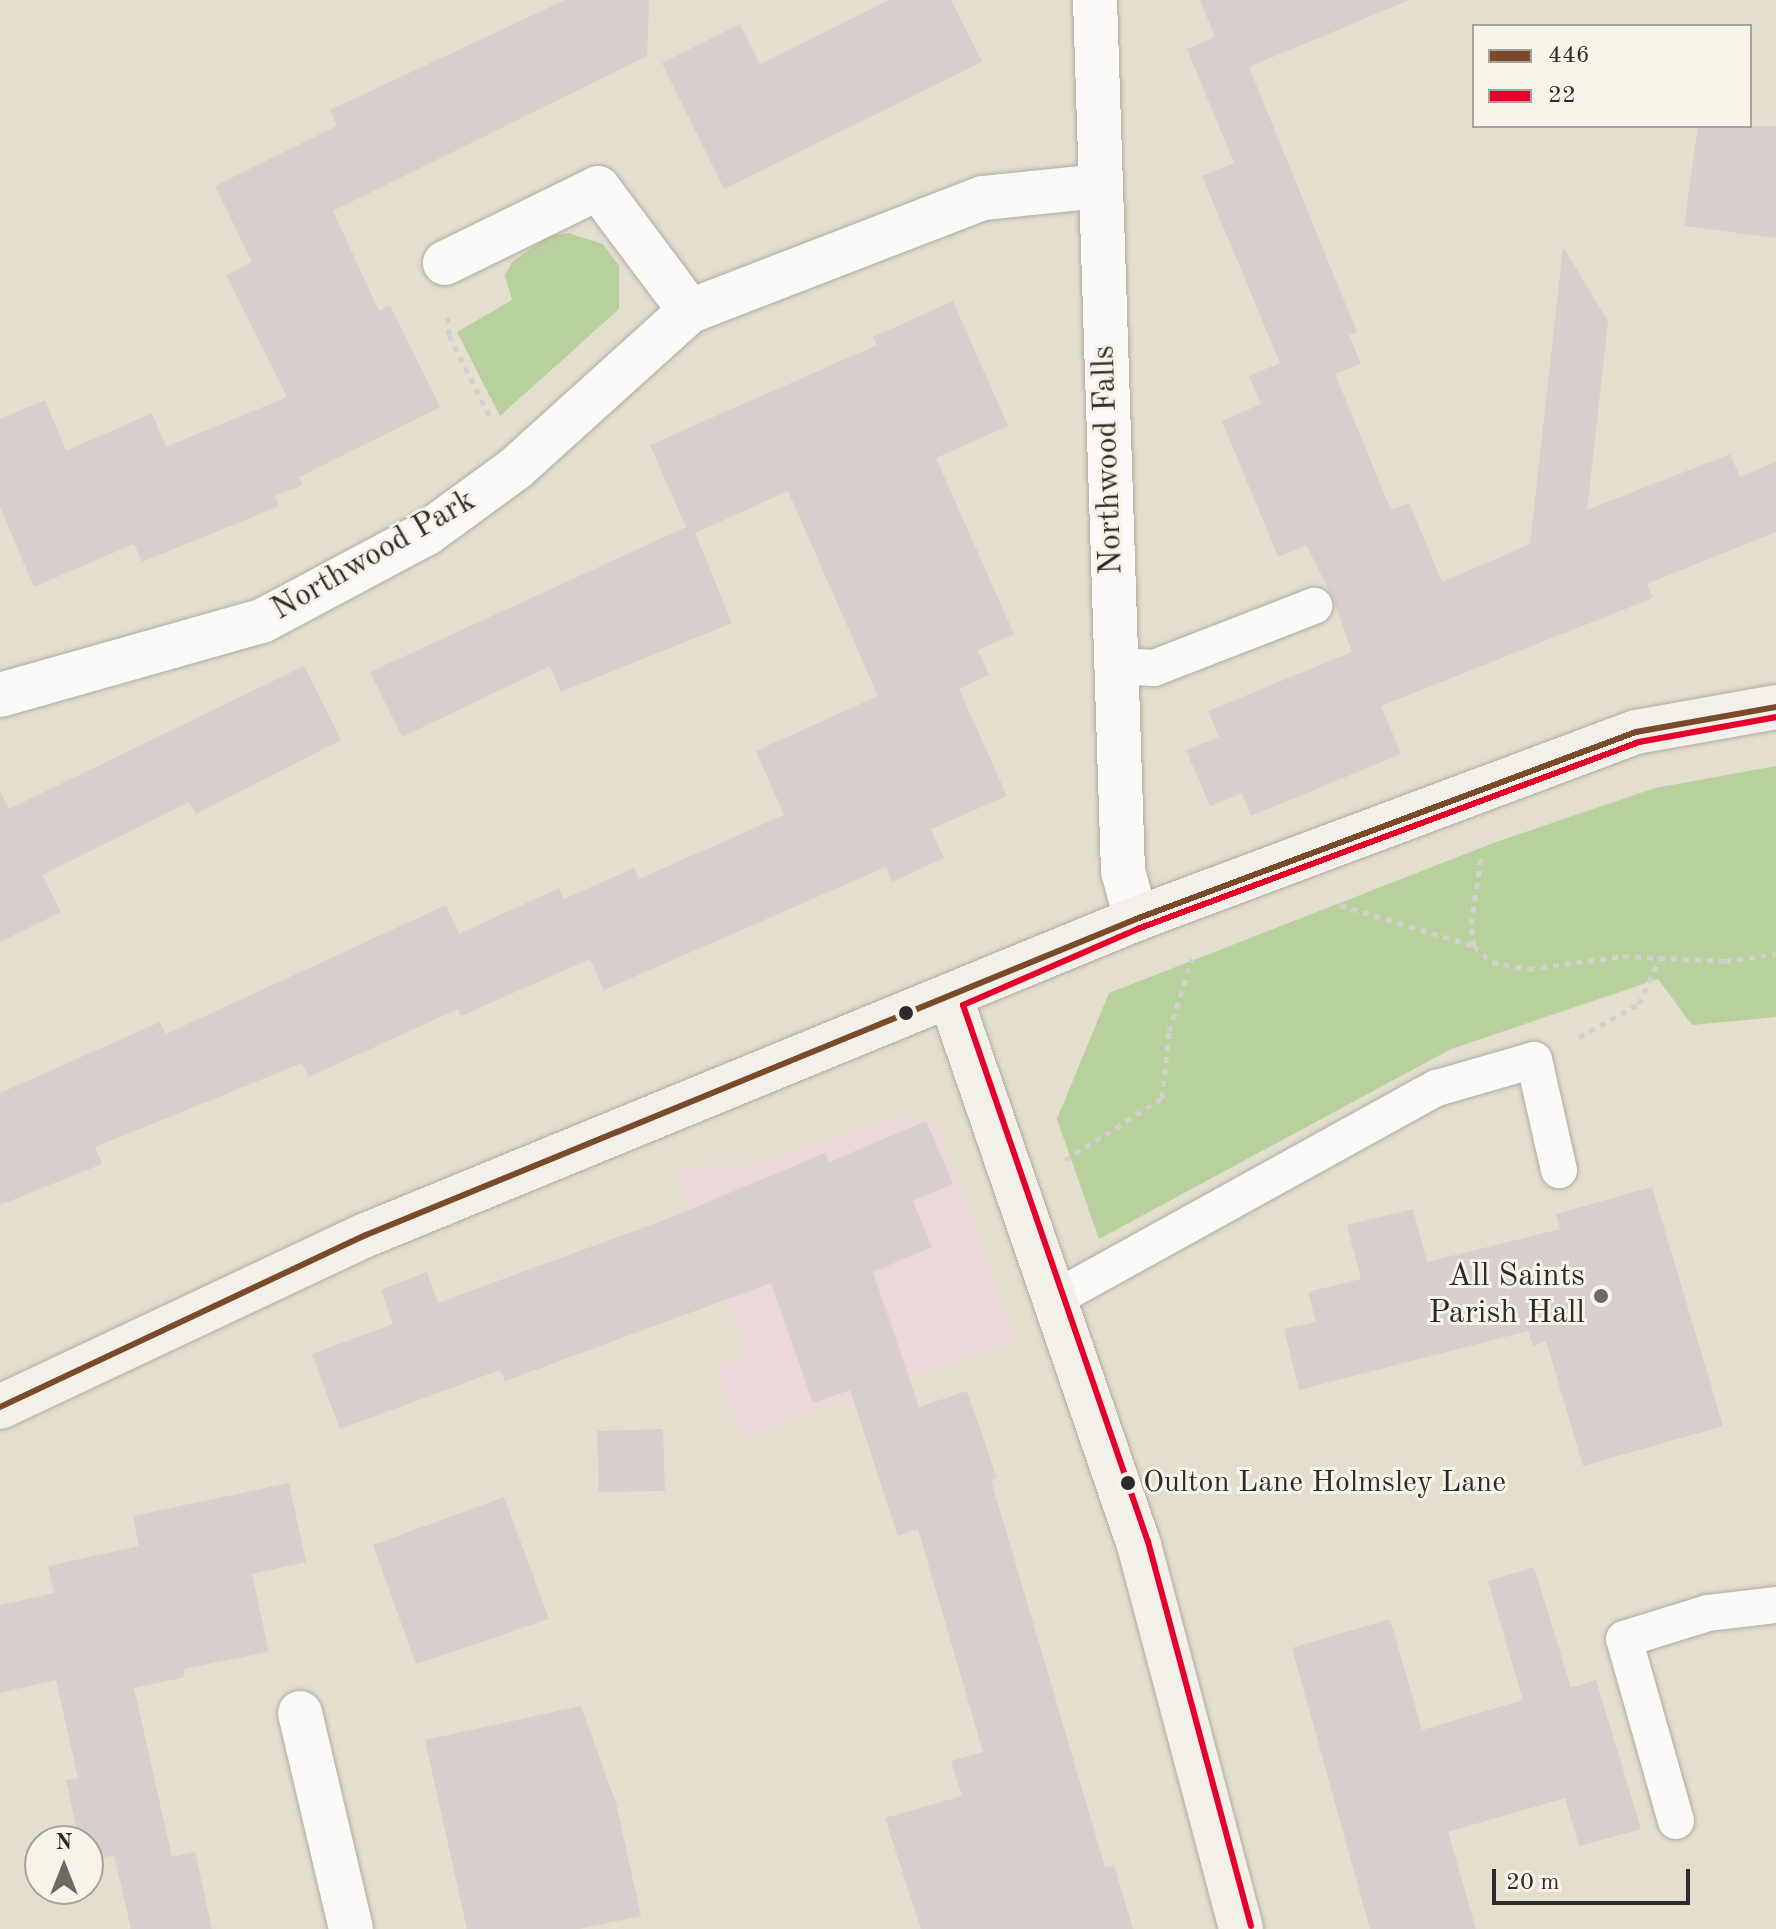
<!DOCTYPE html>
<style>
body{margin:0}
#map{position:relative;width:1776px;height:1929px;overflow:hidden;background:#e4dece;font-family:"Old Standard TT",serif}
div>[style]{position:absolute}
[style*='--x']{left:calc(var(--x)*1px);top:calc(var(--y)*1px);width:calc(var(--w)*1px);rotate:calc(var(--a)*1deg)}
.built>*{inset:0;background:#ebd6da}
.green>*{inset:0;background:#b8d09c}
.building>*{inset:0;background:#d8cecd}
.path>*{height:5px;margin-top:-2.5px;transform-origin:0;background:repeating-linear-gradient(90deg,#d1d0cc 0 6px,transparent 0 12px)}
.roads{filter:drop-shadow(0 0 2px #b0aca2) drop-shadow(0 0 2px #b0aca2)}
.lane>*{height:36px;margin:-18px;padding:0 18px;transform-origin:18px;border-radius:18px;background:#fbfaf8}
.street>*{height:44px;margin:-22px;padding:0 22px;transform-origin:22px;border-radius:22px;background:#fbfaf8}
.secondary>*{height:44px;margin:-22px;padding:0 22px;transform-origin:22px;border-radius:22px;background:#f2f0e9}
.bus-1>*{height:6px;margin:-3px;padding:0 3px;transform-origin:3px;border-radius:3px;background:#7a4b2a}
.bus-2>*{height:6px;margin:-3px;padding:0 3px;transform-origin:3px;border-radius:3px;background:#e4002b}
.dots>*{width:22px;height:22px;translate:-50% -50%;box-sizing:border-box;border:4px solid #f7f3e8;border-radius:50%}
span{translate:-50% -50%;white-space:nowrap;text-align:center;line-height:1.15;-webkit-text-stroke:6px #f7f3e8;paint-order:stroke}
.bus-label{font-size:30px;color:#2b2b2b}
.left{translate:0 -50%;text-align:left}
.street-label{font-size:32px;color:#2b2b2b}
.poi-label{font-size:32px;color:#2b2b2b}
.right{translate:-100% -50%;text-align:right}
.legend{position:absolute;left:1472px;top:24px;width:280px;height:104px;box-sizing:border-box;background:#f7f3e8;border:2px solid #a5a39c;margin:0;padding:10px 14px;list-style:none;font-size:24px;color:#2b2b2b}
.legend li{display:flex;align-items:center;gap:16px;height:40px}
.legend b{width:40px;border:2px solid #a5a39c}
.north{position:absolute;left:24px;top:1825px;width:80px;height:80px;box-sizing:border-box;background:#f7f3e8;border:2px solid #a5a39c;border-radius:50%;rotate:0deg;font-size:22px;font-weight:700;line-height:32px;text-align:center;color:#2b2b2b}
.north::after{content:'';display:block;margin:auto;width:28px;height:36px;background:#6c6a64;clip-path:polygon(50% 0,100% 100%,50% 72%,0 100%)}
.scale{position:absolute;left:1492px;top:1869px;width:198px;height:36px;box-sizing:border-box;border:4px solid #2b2b2b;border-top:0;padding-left:10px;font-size:24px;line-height:28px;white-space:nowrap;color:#2b2b2b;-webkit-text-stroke:6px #f7f3e8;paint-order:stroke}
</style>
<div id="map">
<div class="built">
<i style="clip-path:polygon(903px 1115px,936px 1123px,1016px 1340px,742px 1437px,716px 1368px,748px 1354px,674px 1167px,750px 1166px)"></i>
</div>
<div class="green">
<i style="clip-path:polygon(568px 233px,603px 244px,619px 266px,619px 309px,500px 416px,457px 332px,512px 300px,505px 275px,512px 262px,549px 236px)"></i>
<i style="clip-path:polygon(1776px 766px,1776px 1017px,1692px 1025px,1658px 979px,1451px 1049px,1099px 1239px,1057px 1119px,1109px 993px,1496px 842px,1655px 788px)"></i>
</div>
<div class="building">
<i style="clip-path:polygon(565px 0,649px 0,647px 56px,333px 211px,379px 311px,390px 305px,440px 407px,299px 477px,303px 485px,275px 496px,279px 506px,142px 562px,134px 544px,34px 587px,0 507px,0 419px,45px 400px,66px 451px,152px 413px,166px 447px,287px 397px,226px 275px,252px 262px,215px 186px,337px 126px,330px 110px)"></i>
<i style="clip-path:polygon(889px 0,951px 0,982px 62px,724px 189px,662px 63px,740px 24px,760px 64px)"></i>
<i style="clip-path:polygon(1200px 0,1409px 0,1249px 67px,1357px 332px,1349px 335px,1361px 364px,1335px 374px,1391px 510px,1409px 503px,1442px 582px,1530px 544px,1563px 247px,1608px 321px,1587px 510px,1730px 454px,1740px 477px,1776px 462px,1776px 532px,1647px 584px,1653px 598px,1381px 706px,1401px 754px,1251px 816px,1242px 793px,1210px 806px,1186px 750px,1219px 737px,1208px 711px,1352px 652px,1333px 598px,1306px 545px,1278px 557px,1222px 421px,1261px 404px,1249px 376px,1280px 363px,1202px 176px,1234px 163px,1187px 49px,1215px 37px)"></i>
<i style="clip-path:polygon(1698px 126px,1776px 126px,1776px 238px,1684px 226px)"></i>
<i style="clip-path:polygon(953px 301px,1008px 426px,936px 458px,1014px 634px,978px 650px,989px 675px,959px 689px,1007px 796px,931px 829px,944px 858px,892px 882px,886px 867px,604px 990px,590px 959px,461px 1016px,458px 1009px,309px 1077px,302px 1063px,95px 1147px,102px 1164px,0 1205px,0 1093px,160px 1022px,166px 1034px,446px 905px,459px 934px,559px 888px,564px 899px,634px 868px,639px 879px,784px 815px,756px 751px,878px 696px,788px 491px,695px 533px,732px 623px,561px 692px,550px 666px,402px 737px,370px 672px,686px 527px,650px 445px,877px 345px,873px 337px)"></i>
<i style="clip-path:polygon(304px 666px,341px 740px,196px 814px,189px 802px,42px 875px,61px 912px,0 942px,0 791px,9px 809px)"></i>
<i style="clip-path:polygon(926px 1121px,953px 1184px,913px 1201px,932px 1247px,873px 1272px,919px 1407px,967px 1391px,997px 1478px,991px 1480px,1105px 1867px,1114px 1865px,1133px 1929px,921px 1929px,885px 1818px,962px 1796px,951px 1761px,983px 1752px,918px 1529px,898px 1536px,850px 1390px,813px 1403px,771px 1283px,505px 1381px,500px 1370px,340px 1429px,312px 1354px,393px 1324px,381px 1290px,427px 1272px,438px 1303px,675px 1216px,825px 1153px,829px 1162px)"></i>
<i style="clip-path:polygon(1652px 1187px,1723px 1426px,1583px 1466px,1546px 1341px,1533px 1346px,1528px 1331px,1299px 1390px,1284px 1329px,1316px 1322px,1308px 1292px,1361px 1279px,1347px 1225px,1413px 1209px,1427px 1262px,1560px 1229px,1556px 1214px)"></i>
<i style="clip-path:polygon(663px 1429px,665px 1491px,599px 1492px,597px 1431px)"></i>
<i style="clip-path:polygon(289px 1483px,306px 1562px,252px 1574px,269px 1652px,183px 1669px,185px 1677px,134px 1688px,172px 1857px,195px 1852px,212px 1929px,131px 1929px,114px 1855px,88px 1861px,88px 1841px,79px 1841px,66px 1780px,78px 1778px,56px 1680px,0 1693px,0 1605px,54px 1593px,48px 1566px,139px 1546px,133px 1516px)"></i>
<i style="clip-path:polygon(504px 1497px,549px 1619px,416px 1664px,373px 1545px)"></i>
<i style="clip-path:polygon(1534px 1567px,1571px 1688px,1596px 1680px,1641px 1829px,1579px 1846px,1565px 1798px,1448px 1832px,1476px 1929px,1370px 1929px,1292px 1648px,1390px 1619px,1422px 1730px,1523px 1700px,1488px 1581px)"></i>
<i style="clip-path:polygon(581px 1706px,616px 1803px,641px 1916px,579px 1929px,467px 1929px,425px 1740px)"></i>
</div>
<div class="path">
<i style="--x:448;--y:317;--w:18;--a:87"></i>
<i style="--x:449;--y:335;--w:92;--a:63.4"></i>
<i style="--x:1340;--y:905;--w:140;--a:17"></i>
<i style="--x:1474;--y:946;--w:24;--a:42"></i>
<i style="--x:1492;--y:962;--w:38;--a:11"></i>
<i style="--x:1529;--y:969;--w:95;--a:-7.9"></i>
<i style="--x:1623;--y:956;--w:102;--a:2.8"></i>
<i style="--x:1725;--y:961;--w:51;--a:-7.8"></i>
<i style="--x:1474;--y:946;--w:22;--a:-98"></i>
<i style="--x:1471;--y:924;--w:73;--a:-81.3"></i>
<i style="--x:1579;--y:1037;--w:68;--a:-28.8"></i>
<i style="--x:1639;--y:1004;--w:51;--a:-65.5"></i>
<i style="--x:1065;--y:1160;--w:115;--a:-32.6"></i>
<i style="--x:1162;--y:1098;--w:67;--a:-84"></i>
<i style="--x:1169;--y:1031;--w:76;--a:-72.3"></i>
</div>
<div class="roads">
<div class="lane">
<i style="--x:1116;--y:666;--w:38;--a:3"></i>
<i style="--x:1154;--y:668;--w:172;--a:-21.2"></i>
<i style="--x:1054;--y:1299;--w:437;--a:-28.9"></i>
<i style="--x:1437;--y:1088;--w:101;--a:-16.1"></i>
<i style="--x:1534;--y:1060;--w:113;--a:77.2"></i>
<i style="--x:1676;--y:1821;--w:189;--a:-105.9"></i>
<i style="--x:1624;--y:1639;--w:88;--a:-17.2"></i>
<i style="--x:1708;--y:1613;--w:68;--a:-6.7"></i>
</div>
<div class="street">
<i style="--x:1095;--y:0;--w:871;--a:88.16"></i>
<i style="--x:1123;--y:871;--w:50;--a:74.8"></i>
<i style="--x:445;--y:263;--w:170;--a:-26.1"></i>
<i style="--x:598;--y:188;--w:154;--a:53.2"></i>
<i style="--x:0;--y:695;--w:272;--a:-15.8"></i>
<i style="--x:262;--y:621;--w:187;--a:-28.1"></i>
<i style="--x:427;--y:533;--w:110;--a:-36.1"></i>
<i style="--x:516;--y:468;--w:234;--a:-42.1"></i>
<i style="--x:690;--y:311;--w:314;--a:-21.1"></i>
<i style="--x:983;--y:198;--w:118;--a:-5.9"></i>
<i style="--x:300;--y:1713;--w:222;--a:76.7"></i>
</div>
<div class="secondary">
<i style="--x:951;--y:999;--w:577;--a:71"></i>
<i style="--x:1139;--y:1545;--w:397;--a:75.1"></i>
<i style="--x:0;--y:1407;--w:404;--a:-25.2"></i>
<i style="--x:366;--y:1235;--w:832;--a:-22.31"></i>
<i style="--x:1136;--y:919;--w:534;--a:-20.51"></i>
<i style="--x:1636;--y:732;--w:142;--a:-10.1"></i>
</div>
</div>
<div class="bus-1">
<i style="--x:0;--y:1407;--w:404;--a:-25.2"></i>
<i style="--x:366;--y:1235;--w:832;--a:-22.31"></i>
<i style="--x:1136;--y:919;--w:534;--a:-20.51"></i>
<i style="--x:1636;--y:732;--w:142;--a:-10.1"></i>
</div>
<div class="bus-2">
<i style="--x:1251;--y:1926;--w:398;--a:-105"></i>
<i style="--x:1148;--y:1542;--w:568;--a:-109.01"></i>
<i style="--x:963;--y:1005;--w:193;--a:-23.5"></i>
<i style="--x:1140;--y:928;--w:533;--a:-20.44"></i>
<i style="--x:1639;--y:742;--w:139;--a:-10.3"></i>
</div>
<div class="dots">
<i style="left:906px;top:1013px;background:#2b2b2b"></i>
<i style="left:1601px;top:1296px;background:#6c6a64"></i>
<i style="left:1128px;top:1483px;background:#2b2b2b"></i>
</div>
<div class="bus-label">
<span class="left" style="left:1143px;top:1483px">Oulton Lane Holmsley Lane</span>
</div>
<div class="street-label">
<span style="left:1109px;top:460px;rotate:-92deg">Northwood Falls</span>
<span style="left:374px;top:556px;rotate:-30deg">Northwood Park</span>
</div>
<div class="poi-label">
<span class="right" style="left:1585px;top:1296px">All Saints<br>Parish Hall</span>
</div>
<ul class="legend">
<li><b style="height:10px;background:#7a4b2a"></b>446</li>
<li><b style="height:10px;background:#e4002b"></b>22</li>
</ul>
<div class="north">N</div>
<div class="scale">20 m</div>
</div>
